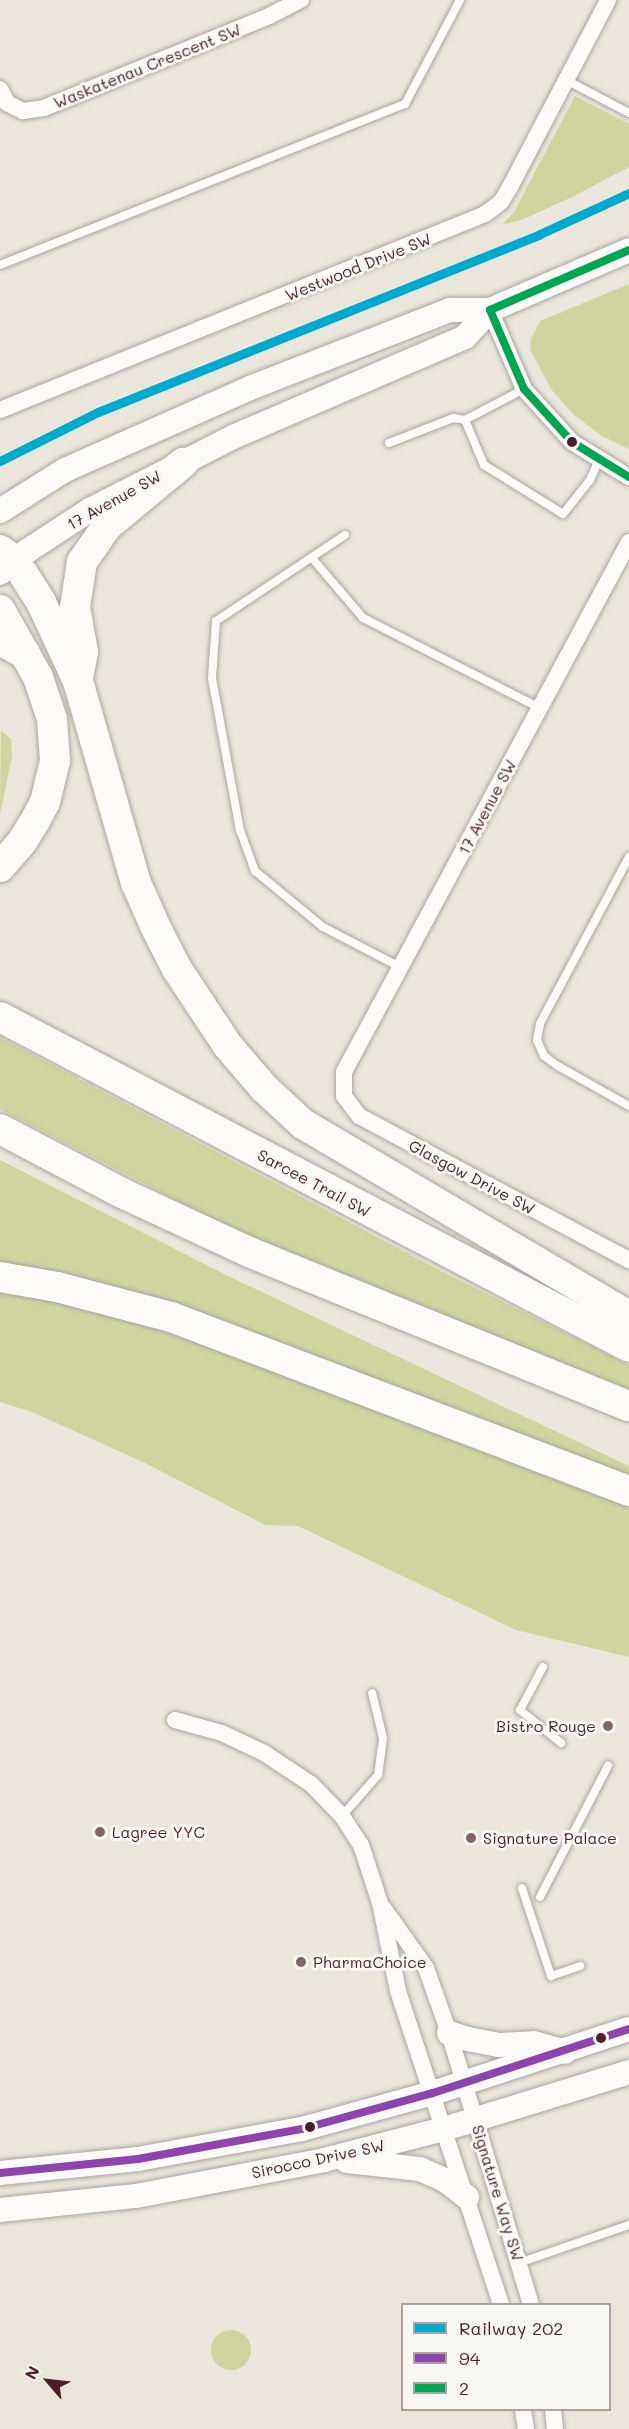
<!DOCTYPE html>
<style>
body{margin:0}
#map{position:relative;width:629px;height:2429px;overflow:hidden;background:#eae6db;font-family:Mali,sans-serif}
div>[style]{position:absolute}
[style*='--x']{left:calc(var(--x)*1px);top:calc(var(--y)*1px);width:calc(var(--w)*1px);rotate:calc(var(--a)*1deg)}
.green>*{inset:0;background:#cfd79f}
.round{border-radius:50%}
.roads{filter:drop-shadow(0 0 2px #aca5a0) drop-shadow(0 0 2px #aca5a0)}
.lane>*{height:8px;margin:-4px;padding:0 4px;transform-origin:4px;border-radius:4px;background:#fcfbfa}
.street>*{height:16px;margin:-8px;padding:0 8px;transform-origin:8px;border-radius:8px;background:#fcfbfa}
.secondary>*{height:24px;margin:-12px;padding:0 12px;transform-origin:12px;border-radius:12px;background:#fcfbfa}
.highway>*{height:30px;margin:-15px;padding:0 15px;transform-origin:15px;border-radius:15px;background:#fcfbfa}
.bus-1>*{height:8px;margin:-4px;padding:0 4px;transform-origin:4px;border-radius:4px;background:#8e44ad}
.bus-2>*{height:8px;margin:-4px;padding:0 4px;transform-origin:4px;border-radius:4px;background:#00a651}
.rail-1>*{height:9px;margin:-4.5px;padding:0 4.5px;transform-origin:4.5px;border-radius:4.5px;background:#00a9ce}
.dots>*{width:16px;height:16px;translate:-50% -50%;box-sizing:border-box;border:3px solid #f6f6f2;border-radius:50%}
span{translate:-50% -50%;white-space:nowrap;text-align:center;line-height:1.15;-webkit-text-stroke:6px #f6f6f2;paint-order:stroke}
.street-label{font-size:16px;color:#4a1f2b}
.poi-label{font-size:16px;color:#4a1f2b}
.right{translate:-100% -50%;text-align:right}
.left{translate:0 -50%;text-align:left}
.legend{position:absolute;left:401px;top:2303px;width:210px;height:108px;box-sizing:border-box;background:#f6f6f2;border:2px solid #b1a0a2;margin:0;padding:8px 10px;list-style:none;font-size:18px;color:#4a1f2b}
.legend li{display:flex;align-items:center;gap:12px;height:30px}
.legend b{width:30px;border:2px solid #b1a0a2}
.north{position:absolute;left:18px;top:2351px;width:60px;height:60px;-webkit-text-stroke:4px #f6f6f2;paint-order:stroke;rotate:298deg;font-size:16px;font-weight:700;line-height:24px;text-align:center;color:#4a1f2b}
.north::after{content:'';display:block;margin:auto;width:21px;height:27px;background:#4a1f2b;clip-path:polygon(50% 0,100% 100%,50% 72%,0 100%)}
</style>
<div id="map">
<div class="green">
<i style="clip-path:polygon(575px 96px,629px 124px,629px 167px,572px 197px,524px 219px,502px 225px,514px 212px)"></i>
<i style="clip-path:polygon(629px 284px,629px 449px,602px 436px,573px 414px,551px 389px,530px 349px,531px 339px,540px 321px)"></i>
<i style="clip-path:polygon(1px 731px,11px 739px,12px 757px,0 814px)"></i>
<i style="clip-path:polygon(0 1037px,437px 1269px,629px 1365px,629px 1395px,329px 1273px,216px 1221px,0 1109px)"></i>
<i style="clip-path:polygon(0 1160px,230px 1277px,629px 1466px,629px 1657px,516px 1630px,298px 1526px,265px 1525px,145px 1463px,32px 1412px,0 1402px)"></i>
<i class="round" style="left:211px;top:2330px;width:40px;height:40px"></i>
</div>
<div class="roads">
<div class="lane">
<i style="--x:566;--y:80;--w:71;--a:27.6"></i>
<i style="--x:0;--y:265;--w:436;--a:-21.7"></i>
<i style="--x:405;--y:104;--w:118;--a:-62.1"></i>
<i style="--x:524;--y:389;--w:67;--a:152.3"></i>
<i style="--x:465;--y:420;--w:49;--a:67.1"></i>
<i style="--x:484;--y:465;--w:93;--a:31.8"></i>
<i style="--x:563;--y:514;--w:43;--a:-51.5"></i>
<i style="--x:590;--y:480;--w:22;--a:-66"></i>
<i style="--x:389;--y:443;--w:69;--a:-21.3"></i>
<i style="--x:453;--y:418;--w:12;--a:9"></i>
<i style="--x:345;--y:535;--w:155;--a:146.3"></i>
<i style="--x:216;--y:621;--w:57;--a:94"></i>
<i style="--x:212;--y:678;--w:155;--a:79.6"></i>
<i style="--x:240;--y:830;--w:44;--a:69.9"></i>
<i style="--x:255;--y:871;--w:88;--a:39.5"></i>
<i style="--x:323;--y:927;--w:87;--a:27.5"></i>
<i style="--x:312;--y:558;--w:79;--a:49.6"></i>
<i style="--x:363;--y:618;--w:199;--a:27"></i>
<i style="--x:629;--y:857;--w:189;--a:118.1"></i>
<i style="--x:540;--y:1024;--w:16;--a:101"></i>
<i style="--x:537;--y:1040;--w:17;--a:66"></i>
<i style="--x:544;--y:1056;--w:17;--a:36"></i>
<i style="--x:558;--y:1066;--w:81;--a:29.4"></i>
<i style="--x:543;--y:1667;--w:49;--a:118.1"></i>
<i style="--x:520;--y:1710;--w:53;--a:38.8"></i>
<i style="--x:342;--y:1816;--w:55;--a:-48.7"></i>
<i style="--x:378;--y:1775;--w:37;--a:-82"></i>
<i style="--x:383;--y:1738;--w:46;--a:-103.7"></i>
<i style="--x:522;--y:1888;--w:93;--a:71.8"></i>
<i style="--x:551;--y:1976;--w:31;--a:-19"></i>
<i style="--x:540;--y:1897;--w:148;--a:-62.6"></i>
<i style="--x:519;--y:2263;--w:116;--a:-19.1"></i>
</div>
<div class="street">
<i style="--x:0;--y:89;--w:16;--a:63"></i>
<i style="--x:7;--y:103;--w:18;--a:27"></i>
<i style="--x:23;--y:111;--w:21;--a:-8"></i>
<i style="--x:44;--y:108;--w:243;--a:-22.2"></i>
<i style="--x:269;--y:16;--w:36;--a:-27"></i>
<i style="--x:490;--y:310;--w:86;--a:66.7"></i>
<i style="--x:524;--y:389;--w:72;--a:47.8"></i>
<i style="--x:572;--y:442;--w:67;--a:31.6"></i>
<i style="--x:0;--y:410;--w:523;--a:-22"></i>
<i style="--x:485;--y:214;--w:20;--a:-37"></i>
<i style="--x:501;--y:202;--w:17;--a:-59"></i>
<i style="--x:510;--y:187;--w:211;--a:-62.3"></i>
<i style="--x:629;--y:542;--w:602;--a:118.27"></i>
<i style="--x:344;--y:1072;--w:24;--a:90"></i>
<i style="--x:344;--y:1096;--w:25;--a:53"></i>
<i style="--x:359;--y:1116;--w:306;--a:28.1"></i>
<i style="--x:175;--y:1720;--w:49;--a:15.5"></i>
<i style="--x:222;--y:1733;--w:47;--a:25.5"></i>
<i style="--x:264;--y:1753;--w:56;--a:33.4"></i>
<i style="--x:311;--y:1784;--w:45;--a:45.9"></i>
<i style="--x:342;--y:1816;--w:35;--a:57"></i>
<i style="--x:361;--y:1845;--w:61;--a:71.9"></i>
<i style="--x:380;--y:1903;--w:90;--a:78.4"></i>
<i style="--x:398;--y:1991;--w:330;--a:71.8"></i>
<i style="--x:384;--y:1909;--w:72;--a:54.6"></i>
<i style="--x:426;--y:1968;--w:69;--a:70.5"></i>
<i style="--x:449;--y:2033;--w:283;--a:73.2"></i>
<i style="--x:523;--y:2410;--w:19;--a:81"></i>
<i style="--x:553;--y:2410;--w:19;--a:84"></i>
</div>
<div class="secondary">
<i style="--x:0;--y:511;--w:77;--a:-32.2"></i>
<i style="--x:65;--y:470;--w:202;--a:-23.9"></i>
<i style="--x:250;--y:388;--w:215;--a:-21.3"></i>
<i style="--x:450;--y:310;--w:40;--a:0"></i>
<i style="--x:490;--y:310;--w:151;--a:-23.3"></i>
<i style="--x:0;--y:573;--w:35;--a:-39"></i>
<i style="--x:27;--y:551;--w:75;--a:-33.1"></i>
<i style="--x:90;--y:510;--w:161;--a:-27"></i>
<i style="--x:233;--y:437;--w:253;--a:-23.3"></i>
<i style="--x:465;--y:337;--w:37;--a:-47"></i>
<i style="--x:449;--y:2033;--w:20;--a:18"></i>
<i style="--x:468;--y:2039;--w:32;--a:11"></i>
<i style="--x:499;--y:2045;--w:35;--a:-3"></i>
<i style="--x:534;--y:2043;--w:32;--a:16"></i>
<i style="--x:347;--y:2161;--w:73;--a:6.3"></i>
<i style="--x:420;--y:2169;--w:27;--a:24"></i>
<i style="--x:445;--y:2180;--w:28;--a:38"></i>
<i style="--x:0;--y:2173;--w:139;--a:-5.8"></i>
<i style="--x:138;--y:2159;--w:167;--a:-10.4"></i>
<i style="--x:302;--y:2129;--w:136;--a:-15.4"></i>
<i style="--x:433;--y:2093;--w:206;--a:-18.1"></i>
<i style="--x:0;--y:2210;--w:137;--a:-5.9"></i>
<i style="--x:136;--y:2196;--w:191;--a:-10.8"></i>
<i style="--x:324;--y:2160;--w:124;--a:-14.5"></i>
<i style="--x:444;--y:2129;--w:194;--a:-17.1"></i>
</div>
<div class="highway">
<i style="--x:0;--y:550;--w:19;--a:36"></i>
<i style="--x:15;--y:561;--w:49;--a:57.6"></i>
<i style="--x:41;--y:602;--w:87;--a:64.9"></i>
<i style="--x:78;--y:681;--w:210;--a:74"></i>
<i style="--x:136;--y:883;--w:51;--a:65.9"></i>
<i style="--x:157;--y:930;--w:44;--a:62.9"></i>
<i style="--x:177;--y:969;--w:92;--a:56.5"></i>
<i style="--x:228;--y:1046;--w:55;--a:49.4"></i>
<i style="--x:264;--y:1088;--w:53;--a:42.7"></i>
<i style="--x:303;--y:1124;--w:378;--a:30.5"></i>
<i style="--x:0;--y:610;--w:51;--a:60.4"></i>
<i style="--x:0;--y:640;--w:29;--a:29"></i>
<i style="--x:25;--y:654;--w:26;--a:61"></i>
<i style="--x:38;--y:677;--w:44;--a:71.6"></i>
<i style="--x:52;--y:719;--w:42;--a:85.9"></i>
<i style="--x:55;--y:761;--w:42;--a:103.7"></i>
<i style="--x:45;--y:802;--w:21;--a:118"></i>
<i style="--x:35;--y:821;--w:26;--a:122"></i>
<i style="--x:21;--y:843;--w:32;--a:131"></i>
<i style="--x:78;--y:678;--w:26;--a:-79"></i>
<i style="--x:83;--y:652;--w:46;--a:-100.1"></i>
<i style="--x:75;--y:607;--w:46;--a:-81.2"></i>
<i style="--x:82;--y:562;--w:44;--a:-55.2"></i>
<i style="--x:107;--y:526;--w:99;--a:-39.7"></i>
<i style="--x:0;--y:1017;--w:710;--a:27.68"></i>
<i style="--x:0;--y:1129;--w:138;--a:27.7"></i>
<i style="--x:122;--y:1193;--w:140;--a:24.9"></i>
<i style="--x:249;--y:1252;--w:410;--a:22.1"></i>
<i style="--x:0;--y:1277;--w:58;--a:10"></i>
<i style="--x:57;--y:1287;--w:118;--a:14.7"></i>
<i style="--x:171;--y:1317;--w:490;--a:20.8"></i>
</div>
</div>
<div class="bus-1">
<i style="--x:0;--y:2173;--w:139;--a:-5.8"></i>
<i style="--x:138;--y:2159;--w:167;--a:-10.4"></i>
<i style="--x:302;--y:2129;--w:136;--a:-15.4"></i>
<i style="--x:433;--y:2093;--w:206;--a:-18.1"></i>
</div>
<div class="bus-2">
<i style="--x:490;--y:310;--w:86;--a:66.7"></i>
<i style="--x:524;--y:389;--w:72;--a:47.8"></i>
<i style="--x:572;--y:442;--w:67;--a:31.6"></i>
<i style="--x:490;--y:310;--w:151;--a:-23.3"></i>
</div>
<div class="rail-1">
<i style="--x:0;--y:461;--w:110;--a:-26.6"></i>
<i style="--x:98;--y:412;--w:476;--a:-21.9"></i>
<i style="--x:540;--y:234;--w:98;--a:-24.7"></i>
</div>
<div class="dots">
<i style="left:572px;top:442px;background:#4a1f2b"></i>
<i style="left:608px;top:1726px;background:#826569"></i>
<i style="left:100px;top:1832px;background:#826569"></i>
<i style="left:471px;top:1838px;background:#826569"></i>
<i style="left:301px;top:1962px;background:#826569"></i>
<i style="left:601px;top:2038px;background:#4a1f2b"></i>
<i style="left:310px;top:2127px;background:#4a1f2b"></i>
</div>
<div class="street-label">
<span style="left:147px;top:66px;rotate:-22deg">Waskatenau Crescent SW</span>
<span style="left:358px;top:267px;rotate:-22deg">Westwood Drive SW</span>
<span style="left:114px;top:500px;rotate:-29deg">17 Avenue SW</span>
<span style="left:487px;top:807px;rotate:-62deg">17 Avenue SW</span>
<span style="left:472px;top:1177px;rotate:28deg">Glasgow Drive SW</span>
<span style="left:314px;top:1183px;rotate:28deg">Sarcee Trail SW</span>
<span style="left:318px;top:2159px;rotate:-12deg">Sirocco Drive SW</span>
<span style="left:498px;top:2193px;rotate:73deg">Signature Way SW</span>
</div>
<div class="poi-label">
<span class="right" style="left:596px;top:1726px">Bistro Rouge</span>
<span class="left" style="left:112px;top:1832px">Lagree YYC</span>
<span class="left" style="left:483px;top:1838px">Signature Palace</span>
<span class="left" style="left:313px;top:1962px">PharmaChoice</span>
</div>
<ul class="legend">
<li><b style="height:8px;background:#00a9ce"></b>Railway 202</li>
<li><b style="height:8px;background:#8e44ad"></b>94</li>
<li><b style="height:8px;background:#00a651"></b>2</li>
</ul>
<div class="north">N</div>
</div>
